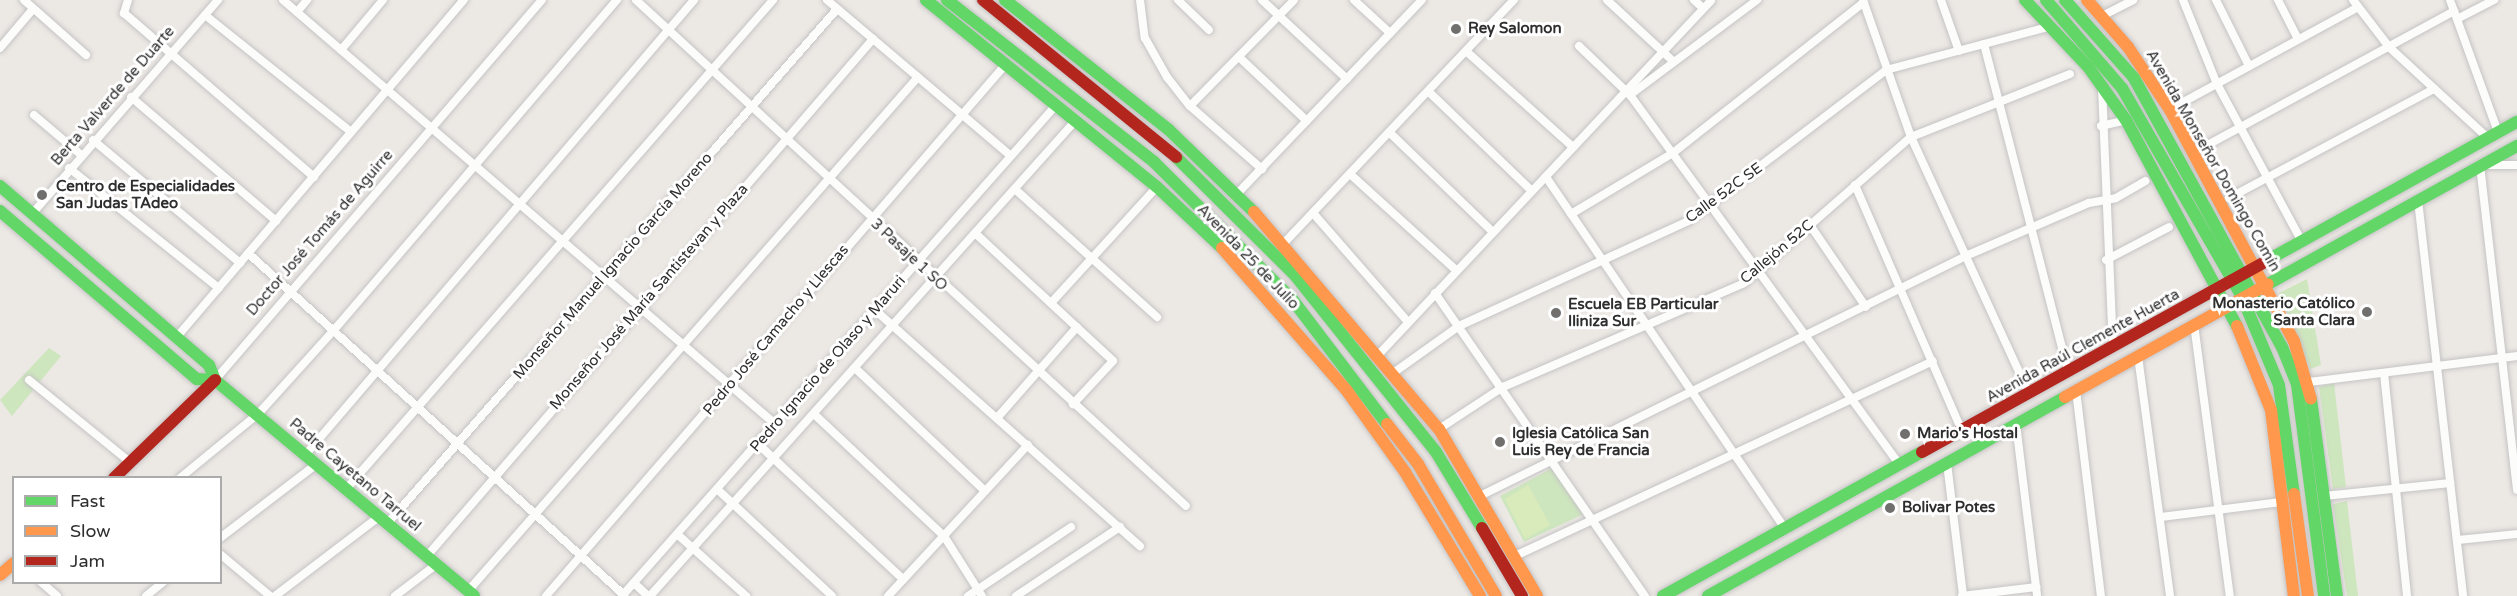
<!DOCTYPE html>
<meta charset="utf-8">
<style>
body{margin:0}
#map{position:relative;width:2517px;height:596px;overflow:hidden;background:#ece8e4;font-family:"Varela Round",sans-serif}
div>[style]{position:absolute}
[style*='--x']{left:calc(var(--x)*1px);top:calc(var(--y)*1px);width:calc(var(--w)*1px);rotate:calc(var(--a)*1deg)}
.green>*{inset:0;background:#cee6be}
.pitch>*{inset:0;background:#d9eabb}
.roads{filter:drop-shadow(0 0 2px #c5c4c5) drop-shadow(0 0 2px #c5c4c5)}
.street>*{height:8px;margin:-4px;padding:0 4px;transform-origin:4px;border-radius:4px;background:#fcfcfb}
.fast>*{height:12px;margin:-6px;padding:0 6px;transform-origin:6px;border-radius:6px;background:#63d668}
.slow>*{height:12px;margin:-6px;padding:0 6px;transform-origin:6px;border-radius:6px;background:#ff974d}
.jam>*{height:12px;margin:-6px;padding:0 6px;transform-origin:6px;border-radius:6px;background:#b3261e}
.dots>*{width:16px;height:16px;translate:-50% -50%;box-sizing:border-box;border:3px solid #fff;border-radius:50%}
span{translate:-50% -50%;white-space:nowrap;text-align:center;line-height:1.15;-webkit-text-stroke:6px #fff;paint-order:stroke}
.poi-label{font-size:15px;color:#2e2e2e;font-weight:700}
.left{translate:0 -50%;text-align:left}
.right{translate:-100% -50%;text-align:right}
.street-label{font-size:15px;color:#2e2e2e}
.legend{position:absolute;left:12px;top:476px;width:210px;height:108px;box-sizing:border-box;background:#fff;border:2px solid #ababab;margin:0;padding:8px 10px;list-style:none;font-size:18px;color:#2e2e2e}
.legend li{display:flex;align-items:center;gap:12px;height:30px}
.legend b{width:30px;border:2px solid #ababab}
</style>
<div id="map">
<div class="green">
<i style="clip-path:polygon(2307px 279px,2321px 365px,2310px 369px,2279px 293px)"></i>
<i style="clip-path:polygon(49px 348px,61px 356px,12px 416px,0 400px)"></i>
<i style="clip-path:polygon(2334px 383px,2346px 487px,2333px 489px,2319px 387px)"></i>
<i style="clip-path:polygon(1556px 466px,1588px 512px,1524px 542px,1500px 496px)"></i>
<i style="clip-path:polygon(2347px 501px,2358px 596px,2347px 596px,2333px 504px)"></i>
</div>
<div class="pitch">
<i style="clip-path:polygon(1528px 485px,1550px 525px,1525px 539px,1505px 499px)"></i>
</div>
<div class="roads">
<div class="street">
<i style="--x:24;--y:0;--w:83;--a:41.6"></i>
<i style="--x:128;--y:0;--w:14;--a:107"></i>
<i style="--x:124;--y:13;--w:251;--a:40.8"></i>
<i style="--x:283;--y:0;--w:649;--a:40.75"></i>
<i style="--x:636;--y:0;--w:747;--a:42.61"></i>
<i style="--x:827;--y:0;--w:241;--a:40.3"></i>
<i style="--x:1140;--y:0;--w:38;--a:83"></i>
<i style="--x:1145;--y:38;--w:45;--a:60.6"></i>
<i style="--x:1167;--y:77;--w:37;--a:52"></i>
<i style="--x:1190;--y:106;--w:96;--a:41.2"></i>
<i style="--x:1178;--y:0;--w:43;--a:44.1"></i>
<i style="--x:1262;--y:0;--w:116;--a:42.9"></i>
<i style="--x:1354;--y:0;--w:49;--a:42.5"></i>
<i style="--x:1607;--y:0;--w:91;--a:42.8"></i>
<i style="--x:1694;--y:0;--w:12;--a:42"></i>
<i style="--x:1863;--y:0;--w:145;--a:70.7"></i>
<i style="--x:1911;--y:137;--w:283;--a:65.3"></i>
<i style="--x:1941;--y:0;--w:54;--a:70.6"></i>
<i style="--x:2183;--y:0;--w:91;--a:68"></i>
<i style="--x:2217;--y:84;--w:179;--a:61.7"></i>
<i style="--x:2216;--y:0;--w:74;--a:63.4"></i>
<i style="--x:2278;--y:0;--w:44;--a:62.9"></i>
<i style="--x:2353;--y:0;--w:59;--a:52.5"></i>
<i style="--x:2389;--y:47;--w:134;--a:42.6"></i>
<i style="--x:2450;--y:0;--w:140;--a:70"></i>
<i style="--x:297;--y:12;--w:16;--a:-50"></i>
<i style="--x:205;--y:15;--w:187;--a:38.7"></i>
<i style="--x:2102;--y:16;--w:35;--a:-27"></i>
<i style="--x:2457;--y:19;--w:42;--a:-27.2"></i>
<i style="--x:1984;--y:44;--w:339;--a:75.6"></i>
<i style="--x:1579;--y:46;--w:71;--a:43.9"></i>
<i style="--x:1630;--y:95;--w:458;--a:53.9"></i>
<i style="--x:0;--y:48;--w:51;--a:-49.8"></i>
<i style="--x:341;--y:50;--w:65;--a:-50"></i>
<i style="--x:1466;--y:51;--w:144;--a:41.9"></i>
<i style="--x:1239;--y:57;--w:93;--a:43.3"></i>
<i style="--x:2102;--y:87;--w:260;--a:87.6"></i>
<i style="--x:1428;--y:91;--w:144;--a:43.9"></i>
<i style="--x:1630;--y:95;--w:159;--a:-36.8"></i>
<i style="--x:131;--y:97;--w:191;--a:40.5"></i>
<i style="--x:1190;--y:106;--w:148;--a:-45.5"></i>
<i style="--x:2176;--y:106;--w:207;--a:-28.5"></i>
<i style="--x:34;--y:115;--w:60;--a:40.3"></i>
<i style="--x:2101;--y:126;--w:26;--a:-13"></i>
<i style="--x:1389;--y:132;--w:144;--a:43.9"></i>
<i style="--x:93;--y:140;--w:192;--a:39.9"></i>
<i style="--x:2202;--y:148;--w:287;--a:-28.5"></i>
<i style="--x:2517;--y:165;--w:37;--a:180"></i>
<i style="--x:2480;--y:165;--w:327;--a:83.5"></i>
<i style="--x:69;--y:168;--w:192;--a:38.7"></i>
<i style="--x:1350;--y:174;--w:143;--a:42.2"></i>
<i style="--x:1546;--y:177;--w:425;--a:55.8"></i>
<i style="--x:1855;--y:185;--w:268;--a:66.5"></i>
<i style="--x:1016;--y:190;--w:190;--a:42"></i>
<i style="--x:1237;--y:194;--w:268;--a:-46.4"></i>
<i style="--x:2229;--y:198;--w:232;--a:-28"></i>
<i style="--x:2418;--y:200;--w:399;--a:83.5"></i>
<i style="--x:1313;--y:213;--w:145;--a:48.9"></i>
<i style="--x:32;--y:214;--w:284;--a:-49"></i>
<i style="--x:1571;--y:214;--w:119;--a:-30.9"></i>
<i style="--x:1673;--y:153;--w:243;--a:-38.3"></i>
<i style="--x:1810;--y:225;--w:99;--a:55.7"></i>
<i style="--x:975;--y:233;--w:188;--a:42.8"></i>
<i style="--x:1113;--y:361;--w:59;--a:132.9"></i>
<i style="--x:1285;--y:242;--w:333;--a:-46.6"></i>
<i style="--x:248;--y:253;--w:508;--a:42.29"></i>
<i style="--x:2106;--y:260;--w:71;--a:-27.6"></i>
<i style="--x:1435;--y:293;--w:369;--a:55.3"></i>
<i style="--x:1051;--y:303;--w:157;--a:-47.6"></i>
<i style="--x:875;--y:310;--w:355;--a:41.7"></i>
<i style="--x:2194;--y:324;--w:274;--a:82.5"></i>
<i style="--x:176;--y:338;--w:444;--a:-49.6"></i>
<i style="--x:1381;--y:352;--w:482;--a:-46.8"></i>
<i style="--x:2138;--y:356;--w:242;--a:82.4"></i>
<i style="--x:855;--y:368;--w:179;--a:43.4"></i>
<i style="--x:1396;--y:371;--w:77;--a:-35.5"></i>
<i style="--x:1459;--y:326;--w:252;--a:-24.6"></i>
<i style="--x:1688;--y:221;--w:249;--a:-37.3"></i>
<i style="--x:1886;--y:70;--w:171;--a:-14.9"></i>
<i style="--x:2384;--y:373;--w:224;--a:84.1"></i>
<i style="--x:29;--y:380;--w:130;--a:39.1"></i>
<i style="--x:215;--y:380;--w:501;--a:-49.29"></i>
<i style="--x:2309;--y:382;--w:210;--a:-7.1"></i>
<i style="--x:2076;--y:390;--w:208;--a:83.1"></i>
<i style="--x:814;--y:414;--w:178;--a:43.2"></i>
<i style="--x:944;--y:536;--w:71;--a:57.7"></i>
<i style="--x:997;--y:418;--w:121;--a:-48.7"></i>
<i style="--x:2016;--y:424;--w:173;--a:83"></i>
<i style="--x:1439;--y:429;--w:77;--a:-33.3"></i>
<i style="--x:1503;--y:387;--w:262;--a:-23.3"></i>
<i style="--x:1744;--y:283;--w:222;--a:-41.2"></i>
<i style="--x:1911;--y:137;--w:171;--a:-21.6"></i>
<i style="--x:757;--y:443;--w:200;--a:43"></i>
<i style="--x:307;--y:453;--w:596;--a:-49.49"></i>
<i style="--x:1947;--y:463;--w:134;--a:83.1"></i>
<i style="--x:180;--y:478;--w:102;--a:-39.4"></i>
<i style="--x:259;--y:413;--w:112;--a:-47.9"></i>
<i style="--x:334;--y:330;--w:435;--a:-49.4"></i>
<i style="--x:347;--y:488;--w:648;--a:-48.88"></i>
<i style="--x:717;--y:489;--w:157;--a:42.9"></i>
<i style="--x:1482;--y:495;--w:542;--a:-26.28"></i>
<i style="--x:1968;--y:255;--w:132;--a:-23.3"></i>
<i style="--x:2089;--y:203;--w:27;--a:-10"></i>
<i style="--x:2116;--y:198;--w:34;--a:-30"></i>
<i style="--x:2324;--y:496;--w:127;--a:-5.9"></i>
<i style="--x:2161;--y:517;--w:121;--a:-7.1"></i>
<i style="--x:388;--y:523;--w:682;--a:-48.86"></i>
<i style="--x:677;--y:534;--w:93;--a:41.9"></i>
<i style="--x:220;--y:538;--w:123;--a:-37.4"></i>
<i style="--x:2457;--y:540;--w:60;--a:-5.7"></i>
<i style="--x:220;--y:554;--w:65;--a:40"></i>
<i style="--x:427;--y:556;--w:683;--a:-49.22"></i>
<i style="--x:1515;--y:556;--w:461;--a:-25"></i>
<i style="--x:41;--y:582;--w:21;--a:41"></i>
<i style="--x:634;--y:583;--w:19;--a:43"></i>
<i style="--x:468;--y:591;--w:683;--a:-48.8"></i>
<i style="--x:146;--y:596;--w:22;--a:-39"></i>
<i style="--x:275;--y:596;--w:132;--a:-37.3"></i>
<i style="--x:395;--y:596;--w:53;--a:-37.3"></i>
<i style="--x:546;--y:596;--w:703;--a:-49.15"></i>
<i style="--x:622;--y:596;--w:657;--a:-48.52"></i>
<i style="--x:650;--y:596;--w:639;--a:-48.17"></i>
<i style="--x:888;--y:596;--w:206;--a:-47.2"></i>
<i style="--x:968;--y:596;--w:124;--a:-33.8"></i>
<i style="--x:1016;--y:596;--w:125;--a:-33.6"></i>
<i style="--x:1962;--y:596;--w:75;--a:-6.9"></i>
</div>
<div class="fast">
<i style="--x:926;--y:0;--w:297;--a:39"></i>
<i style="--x:1157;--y:187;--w:89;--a:43.2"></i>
<i style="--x:947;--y:0;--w:263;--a:38"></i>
<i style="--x:1154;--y:162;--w:194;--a:44.8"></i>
<i style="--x:1292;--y:299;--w:157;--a:52.8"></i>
<i style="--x:1005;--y:0;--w:209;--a:38.4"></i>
<i style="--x:1169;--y:130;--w:118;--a:44"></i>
<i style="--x:2025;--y:0;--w:93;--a:46.7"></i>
<i style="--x:2089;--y:68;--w:64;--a:54.6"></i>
<i style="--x:2126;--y:120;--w:234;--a:61.7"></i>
<i style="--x:2046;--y:0;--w:116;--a:49.2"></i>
<i style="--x:2122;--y:88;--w:241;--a:60.1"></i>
<i style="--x:2242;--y:297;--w:95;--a:67.2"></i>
<i style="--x:2279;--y:385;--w:110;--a:82.2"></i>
<i style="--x:2065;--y:0;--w:104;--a:48.5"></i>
<i style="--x:2134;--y:78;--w:307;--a:61.2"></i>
<i style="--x:2282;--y:347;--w:40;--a:68"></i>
<i style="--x:2297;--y:384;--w:214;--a:82.7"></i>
<i style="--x:1176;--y:157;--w:166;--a:44.8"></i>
<i style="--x:1294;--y:274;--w:228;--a:51.4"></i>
<i style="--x:1436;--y:452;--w:89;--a:58.8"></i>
<i style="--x:0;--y:186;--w:275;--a:40.6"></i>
<i style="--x:209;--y:365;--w:16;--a:68"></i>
<i style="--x:215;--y:380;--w:337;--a:39.8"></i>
<i style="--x:0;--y:211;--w:259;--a:40.5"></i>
<i style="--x:197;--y:379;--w:18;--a:3"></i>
<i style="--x:2266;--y:261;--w:287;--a:-29"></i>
<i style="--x:2268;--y:284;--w:285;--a:-29"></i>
<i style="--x:2311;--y:399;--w:199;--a:82.5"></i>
<i style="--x:1663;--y:596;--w:296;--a:-29.1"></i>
<i style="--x:1708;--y:596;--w:409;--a:-29.1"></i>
</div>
<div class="slow">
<i style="--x:2087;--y:0;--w:62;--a:48.9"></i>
<i style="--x:2128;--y:47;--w:76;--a:56.3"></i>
<i style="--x:2170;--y:110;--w:262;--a:61.8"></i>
<i style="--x:2294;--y:341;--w:60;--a:73.7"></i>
<i style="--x:1254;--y:212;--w:285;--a:49.6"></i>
<i style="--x:1439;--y:429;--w:194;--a:59.6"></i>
<i style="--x:1222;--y:248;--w:190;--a:48.8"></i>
<i style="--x:1347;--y:391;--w:100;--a:54.4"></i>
<i style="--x:1405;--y:472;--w:145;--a:58.8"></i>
<i style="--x:2237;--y:326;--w:91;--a:68"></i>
<i style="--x:2271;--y:410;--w:187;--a:83"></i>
<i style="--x:2065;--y:397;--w:232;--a:-29.1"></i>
<i style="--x:1387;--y:424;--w:51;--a:52.2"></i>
<i style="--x:1418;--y:464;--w:153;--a:59.4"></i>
<i style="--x:2294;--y:494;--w:103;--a:82.2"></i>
<i style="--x:0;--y:575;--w:18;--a:-41"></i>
</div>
<div class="jam">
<i style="--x:983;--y:0;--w:249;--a:39.1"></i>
<i style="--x:1922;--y:452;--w:393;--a:-29"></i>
<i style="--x:114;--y:478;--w:141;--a:-44.1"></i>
<i style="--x:1482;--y:528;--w:79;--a:59.5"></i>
</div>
</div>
<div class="dots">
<i style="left:1456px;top:29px;background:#706f6e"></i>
<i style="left:42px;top:195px;background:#706f6e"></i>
<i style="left:2367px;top:312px;background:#706f6e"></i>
<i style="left:1556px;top:313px;background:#706f6e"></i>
<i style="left:1905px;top:434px;background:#706f6e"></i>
<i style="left:1500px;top:442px;background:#706f6e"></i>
<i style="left:1890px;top:508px;background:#706f6e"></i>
</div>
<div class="poi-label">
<span class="left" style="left:1468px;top:29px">Rey Salomon</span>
<span class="left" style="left:56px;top:195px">Centro de Especialidades<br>San Judas TAdeo</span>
<span class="right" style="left:2355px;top:312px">Monasterio Católico<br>Santa Clara</span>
<span class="left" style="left:1568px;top:313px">Escuela EB Particular<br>Iliniza Sur</span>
<span class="left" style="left:1512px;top:442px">Iglesia Católica San<br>Luis Rey de Francia</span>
<span class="left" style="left:1917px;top:434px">Mario's Hostal</span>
<span class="left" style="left:1902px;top:508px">Bolivar Potes</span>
</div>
<div class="street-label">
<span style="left:113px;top:96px;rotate:-49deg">Berta Valverde de Duarte</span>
<span style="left:2213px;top:161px;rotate:60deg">Avenida Monseñor Domingo Comín</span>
<span style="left:1724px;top:193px;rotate:-36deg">Calle 52C SE</span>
<span style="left:320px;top:233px;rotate:-49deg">Doctor José Tomás de Aguirre</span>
<span style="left:1777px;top:252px;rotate:-40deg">Callejón 52C</span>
<span style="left:909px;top:255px;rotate:43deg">3 Pasaje 1 SO</span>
<span style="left:1248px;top:257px;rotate:46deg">Avenida 25 de Julio</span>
<span style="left:613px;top:266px;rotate:-49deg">Monseñor Manuel Ignacio García Moreno</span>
<span style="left:649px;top:297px;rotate:-49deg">Monseñor José María Santistevan y Plaza</span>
<span style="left:776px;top:330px;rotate:-50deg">Pedro José Camacho y Llescas</span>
<span style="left:2083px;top:346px;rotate:-29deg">Avenida Raúl Clemente Huerta</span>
<span style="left:828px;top:364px;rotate:-49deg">Pedro Ignacio de Olaso y Maruri</span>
<span style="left:355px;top:475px;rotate:40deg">Padre Cayetano Tarruel</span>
</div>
<ul class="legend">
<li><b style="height:8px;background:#63d668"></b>Fast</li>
<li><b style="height:8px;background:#ff974d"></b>Slow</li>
<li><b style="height:8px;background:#b3261e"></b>Jam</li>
</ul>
</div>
